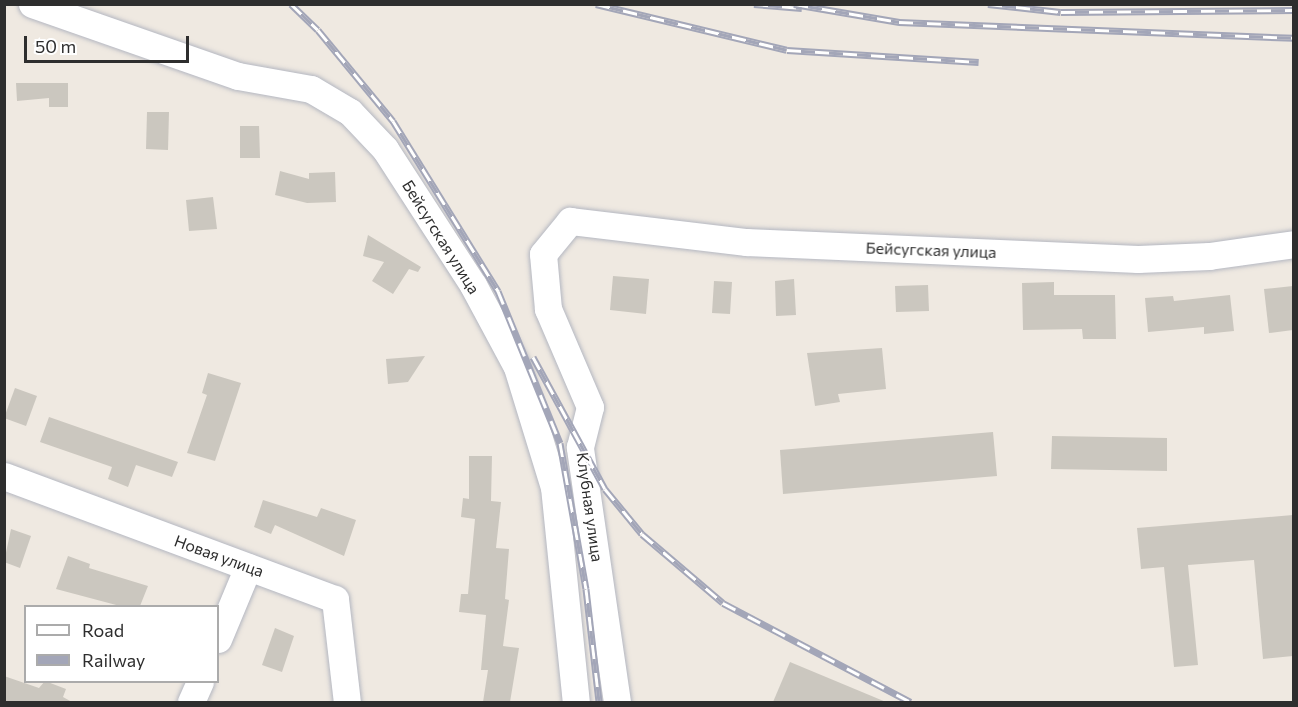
<!DOCTYPE html>
<meta charset="utf-8">
<style>
body{margin:0}
#map{position:relative;width:1298px;height:707px;overflow:hidden;background:#efe9e1;font-family:Commissioner,sans-serif}
div>[style]{position:absolute}
[style*='--x']{left:calc(var(--x)*1px);top:calc(var(--y)*1px);width:calc(var(--w)*1px);rotate:calc(var(--a)*1deg)}
.building>*{inset:0;background:#cbc7bf}
.roads{filter:drop-shadow(0 0 2px #b4b7c1) drop-shadow(0 0 2px #b4b7c1)}
.minor>*{height:27px;margin:-13.5px;padding:0 13.5px;transform-origin:13.5px;border-radius:13.5px;background:#fff}
.rail>*{height:7px;margin-top:-3.5px;transform-origin:0;background:repeating-linear-gradient(90deg,#fff 0 14px,#a3a6b8 0 28px);box-sizing:border-box;border-block:2px solid #a3a6b8}
span{translate:-50% -50%;white-space:nowrap;text-align:center;line-height:1.15;-webkit-text-stroke:4.5px #fff;paint-order:stroke}
.street-label{font-size:16px;color:#2e2e2e}
.frame{position:absolute;inset:0;border:6px solid #2e2e2e;pointer-events:none}
.legend{position:absolute;left:24px;top:605px;width:195px;height:78px;box-sizing:border-box;background:#fff;border:2px solid #ababab;margin:0;padding:8px 10px;list-style:none;font-size:18px;color:#2e2e2e}
.legend li{display:flex;align-items:center;gap:12px;height:30px}
.legend b{width:30px;border:2px solid #ababab}
.scale{position:absolute;left:24px;top:36px;width:165px;height:27px;box-sizing:border-box;border:3px solid #2e2e2e;border-top:0;padding-left:8px;font-size:18px;line-height:21px;white-space:nowrap;color:#2e2e2e;-webkit-text-stroke:4px #fff;paint-order:stroke}
</style>
<div id="map">
<div class="building">
<i style="clip-path:polygon(16px 83px,68px 83px,68px 107px,49px 107px,49px 98px,17px 101px)"></i>
<i style="clip-path:polygon(147px 112px,169px 112px,168px 150px,146px 149px)"></i>
<i style="clip-path:polygon(240px 126px,259px 126px,260px 158px,240px 158px)"></i>
<i style="clip-path:polygon(280px 171px,309px 179px,309px 173px,335px 172px,336px 202px,307px 203px,275px 195px)"></i>
<i style="clip-path:polygon(213px 197px,217px 229px,189px 231px,186px 200px)"></i>
<i style="clip-path:polygon(368px 235px,421px 267px,418px 272px,409px 269px,393px 294px,372px 281px,384px 262px,363px 256px)"></i>
<i style="clip-path:polygon(613px 276px,649px 279px,646px 314px,610px 310px)"></i>
<i style="clip-path:polygon(794px 279px,796px 315px,776px 316px,775px 281px)"></i>
<i style="clip-path:polygon(714px 281px,732px 282px,730px 314px,712px 313px)"></i>
<i style="clip-path:polygon(1054px 282px,1054px 295px,1115px 295px,1116px 339px,1083px 339px,1082px 329px,1023px 330px,1022px 283px)"></i>
<i style="clip-path:polygon(928px 285px,929px 311px,896px 312px,895px 286px)"></i>
<i style="clip-path:polygon(1293px 286px,1293px 330px,1269px 333px,1264px 289px)"></i>
<i style="clip-path:polygon(1230px 295px,1234px 331px,1204px 334px,1204px 327px,1148px 332px,1145px 298px,1173px 296px,1174px 301px)"></i>
<i style="clip-path:polygon(882px 348px,886px 389px,838px 394px,840px 402px,815px 406px,807px 353px)"></i>
<i style="clip-path:polygon(425px 356px,408px 382px,388px 384px,386px 359px)"></i>
<i style="clip-path:polygon(208px 373px,241px 383px,215px 461px,187px 453px,207px 395px,202px 393px)"></i>
<i style="clip-path:polygon(15px 388px,37px 396px,26px 426px,4px 418px)"></i>
<i style="clip-path:polygon(49px 417px,178px 462px,172px 477px,136px 465px,128px 487px,108px 479px,112px 467px,40px 442px)"></i>
<i style="clip-path:polygon(993px 432px,997px 476px,783px 494px,780px 450px)"></i>
<i style="clip-path:polygon(1052px 436px,1167px 438px,1167px 471px,1051px 469px)"></i>
<i style="clip-path:polygon(469px 456px,492px 456px,491px 501px,501px 502px,496px 548px,509px 549px,505px 599px,509px 600px,503px 646px,519px 648px,510px 702px,483px 702px,488px 670px,481px 670px,486px 615px,459px 612px,461px 594px,468px 594px,475px 519px,461px 517px,463px 498px,469px 499px)"></i>
<i style="clip-path:polygon(263px 500px,317px 517px,321px 508px,356px 520px,344px 556px,275px 525px,271px 534px,254px 527px)"></i>
<i style="clip-path:polygon(1293px 515px,1293px 656px,1263px 659px,1254px 560px,1188px 565px,1198px 665px,1174px 667px,1164px 567px,1141px 569px,1137px 528px)"></i>
<i style="clip-path:polygon(11px 529px,31px 536px,20px 568px,4px 562px)"></i>
<i style="clip-path:polygon(68px 556px,90px 564px,89px 568px,148px 586px,140px 606px,120px 606px,56px 589px)"></i>
<i style="clip-path:polygon(275px 628px,294px 636px,282px 672px,262px 665px)"></i>
<i style="clip-path:polygon(790px 662px,886px 702px,773px 702px)"></i>
<i style="clip-path:polygon(4px 676px,39px 688px,45px 681px,66px 689px,63px 697px,72px 702px,4px 702px)"></i>
</div>
<div class="roads">
<div class="minor">
<i style="--x:32;--y:4;--w:218;--a:19.3"></i>
<i style="--x:238;--y:76;--w:74;--a:10.1"></i>
<i style="--x:311;--y:89;--w:45;--a:30.5"></i>
<i style="--x:350;--y:112;--w:51;--a:46.6"></i>
<i style="--x:385;--y:149;--w:162;--a:57.1"></i>
<i style="--x:473;--y:285;--w:93;--a:61.8"></i>
<i style="--x:517;--y:367;--w:126;--a:72.9"></i>
<i style="--x:554;--y:487;--w:216;--a:84.2"></i>
<i style="--x:4;--y:476;--w:353;--a:20.4"></i>
<i style="--x:335;--y:599;--w:104;--a:83.4"></i>
<i style="--x:218;--y:639;--w:78;--a:-67.4"></i>
<i style="--x:191;--y:702;--w:22;--a:-66"></i>
<i style="--x:617;--y:702;--w:258;--a:-98.3"></i>
<i style="--x:580;--y:447;--w:41;--a:-76"></i>
<i style="--x:590;--y:407;--w:107;--a:-113.2"></i>
<i style="--x:548;--y:309;--w:55;--a:-95.2"></i>
<i style="--x:543;--y:254;--w:43;--a:-50.7"></i>
<i style="--x:570;--y:221;--w:177;--a:6.8"></i>
<i style="--x:746;--y:242;--w:392;--a:2.5"></i>
<i style="--x:1138;--y:259;--w:71;--a:-2.4"></i>
<i style="--x:1209;--y:256;--w:86;--a:-8"></i>
</div>
</div>
<div class="rail">
<i style="--x:291;--y:4;--w:37;--a:44"></i>
<i style="--x:318;--y:30;--w:118;--a:50.5"></i>
<i style="--x:393;--y:121;--w:200;--a:58.3"></i>
<i style="--x:498;--y:291;--w:164;--a:67.8"></i>
<i style="--x:560;--y:443;--w:148;--a:79.9"></i>
<i style="--x:586;--y:589;--w:114;--a:83.4"></i>
<i style="--x:596;--y:4;--w:196;--a:13.5"></i>
<i style="--x:787;--y:50;--w:192;--a:3.6"></i>
<i style="--x:754;--y:4;--w:48;--a:4.8"></i>
<i style="--x:794;--y:4;--w:107;--a:9.7"></i>
<i style="--x:899;--y:22;--w:395;--a:2.3"></i>
<i style="--x:988;--y:4;--w:73;--a:6.3"></i>
<i style="--x:1061;--y:12;--w:233;--a:-0.5"></i>
<i style="--x:533;--y:357;--w:150;--a:61.4"></i>
<i style="--x:605;--y:489;--w:58;--a:50.6"></i>
<i style="--x:642;--y:534;--w:106;--a:40.4"></i>
<i style="--x:723;--y:603;--w:212;--a:27.8"></i>
</div>
<div class="street-label">
<span style="left:441px;top:237px;rotate:58deg">Бейсугская улица</span>
<span style="left:931px;top:250px;rotate:2deg">Бейсугская улица</span>
<span style="left:590px;top:507px;rotate:82deg">Клубная улица</span>
<span style="left:219px;top:556px;rotate:20deg">Новая улица</span>
</div>
<div class="frame"></div>
<ul class="legend">
<li><b style="height:8px;background:#fff"></b>Road</li>
<li><b style="height:8px;background:#a3a6b8"></b>Railway</li>
</ul>
<div class="scale">50 m</div>
</div>
